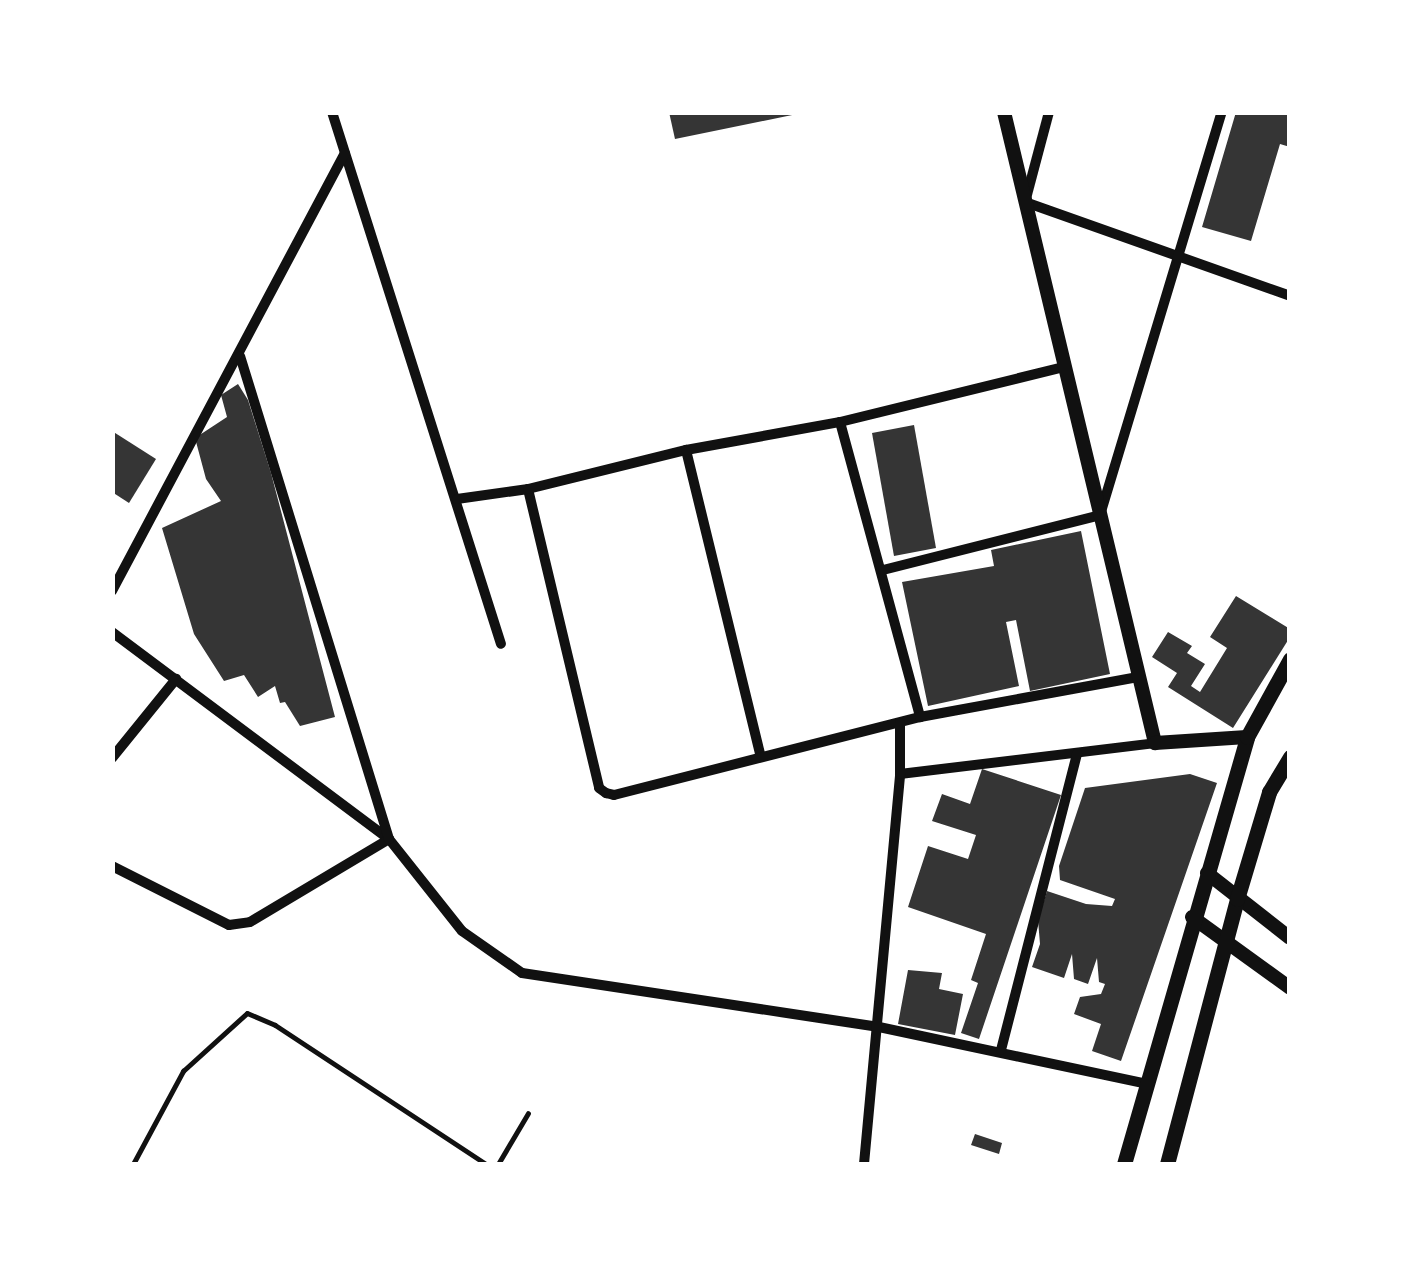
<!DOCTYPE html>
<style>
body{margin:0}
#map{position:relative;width:1402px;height:1277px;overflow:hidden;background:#fff;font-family:"PT Sans",sans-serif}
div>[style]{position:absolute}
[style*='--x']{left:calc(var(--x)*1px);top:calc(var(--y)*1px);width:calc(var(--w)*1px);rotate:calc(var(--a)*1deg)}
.building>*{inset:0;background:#353535}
.service>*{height:5px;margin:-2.5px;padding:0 2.5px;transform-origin:2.5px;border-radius:2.5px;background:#111}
.minor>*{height:10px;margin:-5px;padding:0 5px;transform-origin:5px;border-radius:5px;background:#111}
.tertiary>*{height:14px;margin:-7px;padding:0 7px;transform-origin:7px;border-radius:7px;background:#111}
.secondary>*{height:15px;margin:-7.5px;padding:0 7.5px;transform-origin:7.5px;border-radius:7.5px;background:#111}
span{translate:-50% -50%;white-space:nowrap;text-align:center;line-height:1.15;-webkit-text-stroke:10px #fff;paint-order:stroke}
.frame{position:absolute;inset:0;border:115px solid #fff;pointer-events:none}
</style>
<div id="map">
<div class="building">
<i style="clip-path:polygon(669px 112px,797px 112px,797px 114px,675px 139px)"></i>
<i style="clip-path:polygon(1236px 112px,1290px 112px,1290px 147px,1280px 144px,1251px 241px,1202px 227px)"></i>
<i style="clip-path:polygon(238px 384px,248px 400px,271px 473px,335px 717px,300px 726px,285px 702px,280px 703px,275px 686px,258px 697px,244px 675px,224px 681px,194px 634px,162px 528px,221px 501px,206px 479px,195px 438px,227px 417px,221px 395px)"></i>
<i style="clip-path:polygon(914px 425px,936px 548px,894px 556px,872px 433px)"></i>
<i style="clip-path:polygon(112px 431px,156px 459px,129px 503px,112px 492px)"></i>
<i style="clip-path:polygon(1081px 531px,1110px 674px,1030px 691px,1016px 620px,1006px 622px,1019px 686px,928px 706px,902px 582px,994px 566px,991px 550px)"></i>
<i style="clip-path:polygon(1236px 596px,1290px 629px,1290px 637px,1233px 728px,1168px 687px,1177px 673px,1152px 657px,1168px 632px,1192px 646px,1187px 653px,1205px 664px,1191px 686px,1200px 692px,1227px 648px,1210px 637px)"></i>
<i style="clip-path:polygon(982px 769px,1061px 795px,979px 1039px,961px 1033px,978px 983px,971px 980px,986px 934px,908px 907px,928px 846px,968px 859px,976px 835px,932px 821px,942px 794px,970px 804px)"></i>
<i style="clip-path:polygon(1190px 774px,1217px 783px,1121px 1061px,1092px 1051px,1101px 1024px,1074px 1014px,1080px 997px,1101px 994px,1105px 984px,1099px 982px,1097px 958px,1088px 984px,1074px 979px,1072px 954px,1064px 978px,1032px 967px,1040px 944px,1038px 920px,1047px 891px,1086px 904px,1112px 906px,1115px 899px,1060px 880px,1059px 866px,1085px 788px)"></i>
<i style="clip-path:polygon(908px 970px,942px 973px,939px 989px,963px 994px,955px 1035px,898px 1024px)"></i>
<i style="clip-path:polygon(975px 1134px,1002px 1143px,999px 1154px,971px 1145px)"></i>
</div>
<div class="service">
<i style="--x:133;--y:1164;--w:106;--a:-61.7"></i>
<i style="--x:183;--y:1071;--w:86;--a:-42.2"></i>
<i style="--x:247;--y:1013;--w:30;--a:23"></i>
<i style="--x:275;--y:1025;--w:253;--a:33.4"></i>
<i style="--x:498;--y:1164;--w:59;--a:-59.5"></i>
</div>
<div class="minor">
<i style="--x:332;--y:112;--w:558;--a:72.38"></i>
<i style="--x:1049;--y:112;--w:93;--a:104.9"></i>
<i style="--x:1025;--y:202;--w:281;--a:19.5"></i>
<i style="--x:840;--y:422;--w:306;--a:74.8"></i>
<i style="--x:686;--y:450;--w:316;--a:76.3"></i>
<i style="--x:528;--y:489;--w:307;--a:76.6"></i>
<i style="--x:599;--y:788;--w:9;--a:36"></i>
<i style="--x:606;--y:793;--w:8;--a:14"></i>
<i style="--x:614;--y:795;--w:316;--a:-14.3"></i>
<i style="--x:920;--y:717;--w:223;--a:-10.4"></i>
<i style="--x:457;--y:499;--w:72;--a:-8"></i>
<i style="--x:528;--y:489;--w:163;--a:-13.9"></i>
<i style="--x:686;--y:450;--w:157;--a:-10.3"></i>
<i style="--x:840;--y:422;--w:231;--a:-13.8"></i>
<i style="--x:883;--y:570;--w:224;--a:-14.2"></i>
<i style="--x:1100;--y:515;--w:421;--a:-73.2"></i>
<i style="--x:112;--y:591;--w:496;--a:-62"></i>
<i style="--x:112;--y:632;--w:346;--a:36.8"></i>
<i style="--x:389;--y:839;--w:117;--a:51.6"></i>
<i style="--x:462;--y:931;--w:73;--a:35"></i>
<i style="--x:522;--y:973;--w:361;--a:8.6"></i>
<i style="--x:879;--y:1027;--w:274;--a:12"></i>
<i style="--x:112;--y:758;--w:102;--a:-51"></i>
<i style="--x:900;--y:774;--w:257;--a:-6.9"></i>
<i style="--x:112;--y:866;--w:131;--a:26.8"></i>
<i style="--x:229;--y:925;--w:21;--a:-8"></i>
<i style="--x:250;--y:922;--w:162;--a:-30.8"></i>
<i style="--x:389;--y:839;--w:505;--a:-107.14"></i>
<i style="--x:1001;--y:1050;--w:306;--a:-75.6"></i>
<i style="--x:864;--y:1164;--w:392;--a:-84.7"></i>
<i style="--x:900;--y:774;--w:51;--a:-90"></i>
</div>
<div class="tertiary">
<i style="--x:1004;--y:112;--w:649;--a:76.54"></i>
<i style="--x:1155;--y:743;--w:92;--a:-3.7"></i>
<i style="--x:1207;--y:873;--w:105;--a:38.1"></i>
<i style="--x:1192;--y:917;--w:121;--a:35.9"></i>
</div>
<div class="secondary">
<i style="--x:1124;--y:1164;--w:444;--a:-73.9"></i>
<i style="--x:1247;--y:737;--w:89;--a:-61.1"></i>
<i style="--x:1167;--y:1164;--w:274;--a:-75.2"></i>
<i style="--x:1237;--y:899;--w:112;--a:-73.3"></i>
<i style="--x:1269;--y:792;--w:41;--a:-59"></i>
</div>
<div class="frame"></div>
</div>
